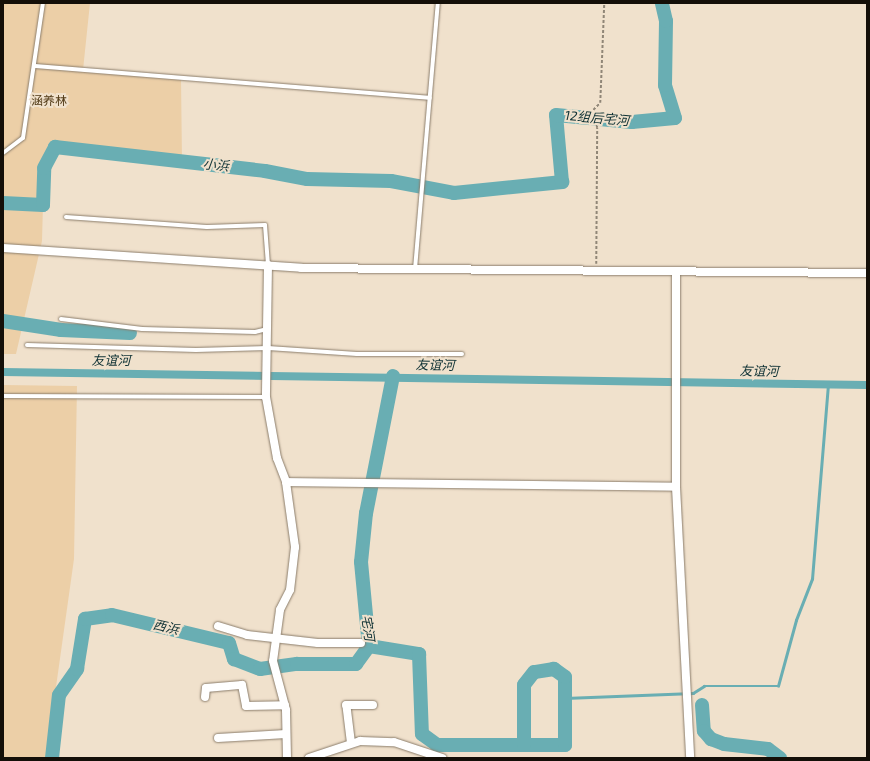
<!DOCTYPE html>
<meta charset="utf-8">
<style>
body{margin:0}
#map{position:relative;width:870px;height:761px;overflow:hidden;background:#f0e1cc;font-family:"Exo 2","Noto Sans SC",sans-serif}
div>[style]{position:absolute}
[style*='--x']{left:calc(var(--x)*1px);top:calc(var(--y)*1px);width:calc(var(--w)*1px);rotate:calc(var(--a)*1deg)}
.green>*{inset:0;background:#eccfa7}
.stream>*{height:2.5px;margin:-1.25px;padding:0 1.25px;transform-origin:1.25px;border-radius:1.25px;background:#69aeb3}
.canal>*{height:8px;margin:-4px;padding:0 4px;transform-origin:4px;border-radius:4px;background:#69aeb3}
.river>*{height:14px;margin:-7px;padding:0 7px;transform-origin:7px;border-radius:7px;background:#69aeb3}
.path>*{height:1.5px;margin-top:-0.75px;transform-origin:0;background:repeating-linear-gradient(90deg,#908677 0 3px,transparent 0 5px)}
.roads{filter:drop-shadow(0 0 1px #8b7d6b) drop-shadow(0 0 1px #8b7d6b)}
.lane>*{height:4px;margin:-2px;padding:0 2px;transform-origin:2px;border-radius:2px;background:#fff}
.street>*{height:8px;margin:-4px;padding:0 4px;transform-origin:4px;border-radius:4px;background:#fff}
span{translate:-50% -50%;white-space:nowrap;text-align:center;line-height:1.15;-webkit-text-stroke:4px #f0e1cc;paint-order:stroke}
.park-label{font-size:12px;color:#503915}
.water-label{font-size:13px;color:#0e3134;font-style:italic}
.frame{position:absolute;inset:0;border:4px solid #140f08;pointer-events:none}
</style>
<div id="map">
<div class="green">
<i style="clip-path:polygon(3px 3px,90px 3px,83px 70px,181px 78px,182px 161px,55px 147px,44px 168px,42px 241px,16px 354px,3px 354px)"></i>
<i style="clip-path:polygon(3px 385px,77px 386px,74px 559px,46px 758px,3px 758px)"></i>
</div>
<div class="stream">
<i style="--x:565;--y:698;--w:128;--a:-2.2"></i>
<i style="--x:693;--y:693;--w:13;--a:-32"></i>
<i style="--x:704;--y:686;--w:74;--a:0"></i>
<i style="--x:778;--y:686;--w:68;--a:-74.7"></i>
<i style="--x:796;--y:620;--w:44;--a:-68.7"></i>
<i style="--x:812;--y:579;--w:196;--a:-85.3"></i>
</div>
<div class="canal">
<i style="--x:3;--y:372;--w:864;--a:0.86"></i>
</div>
<div class="river">
<i style="--x:3;--y:203;--w:40;--a:2.9"></i>
<i style="--x:43;--y:205;--w:37;--a:-88"></i>
<i style="--x:44;--y:168;--w:24;--a:-62"></i>
<i style="--x:55;--y:147;--w:211;--a:6.5"></i>
<i style="--x:265;--y:171;--w:43;--a:10.8"></i>
<i style="--x:307;--y:179;--w:84;--a:1.4"></i>
<i style="--x:391;--y:181;--w:64;--a:10.8"></i>
<i style="--x:454;--y:193;--w:109;--a:-5.8"></i>
<i style="--x:562;--y:182;--w:67;--a:-95.1"></i>
<i style="--x:556;--y:115;--w:76;--a:5.3"></i>
<i style="--x:632;--y:122;--w:43;--a:-5.3"></i>
<i style="--x:675;--y:118;--w:34;--a:-107"></i>
<i style="--x:665;--y:85;--w:64;--a:-89.1"></i>
<i style="--x:666;--y:21;--w:18;--a:-103"></i>
<i style="--x:3;--y:321;--w:59;--a:8.8"></i>
<i style="--x:61;--y:330;--w:69;--a:2.5"></i>
<i style="--x:393;--y:376;--w:140;--a:101.1"></i>
<i style="--x:366;--y:513;--w:49;--a:95.8"></i>
<i style="--x:361;--y:562;--w:84;--a:84.6"></i>
<i style="--x:369;--y:646;--w:51;--a:9.1"></i>
<i style="--x:419;--y:654;--w:80;--a:87.9"></i>
<i style="--x:422;--y:734;--w:19;--a:36"></i>
<i style="--x:437;--y:745;--w:128;--a:0"></i>
<i style="--x:565;--y:745;--w:68;--a:-90"></i>
<i style="--x:565;--y:677;--w:14;--a:-144"></i>
<i style="--x:554;--y:669;--w:20;--a:171"></i>
<i style="--x:534;--y:672;--w:16;--a:128"></i>
<i style="--x:524;--y:685;--w:60;--a:90"></i>
<i style="--x:702;--y:705;--w:26;--a:86"></i>
<i style="--x:704;--y:731;--w:11;--a:49"></i>
<i style="--x:711;--y:739;--w:14;--a:21"></i>
<i style="--x:724;--y:744;--w:44;--a:6.5"></i>
<i style="--x:768;--y:749;--w:15;--a:37"></i>
<i style="--x:52;--y:758;--w:63;--a:-83.7"></i>
<i style="--x:59;--y:695;--w:32;--a:-55"></i>
<i style="--x:77;--y:669;--w:51;--a:-80.9"></i>
<i style="--x:85;--y:619;--w:27;--a:-8"></i>
<i style="--x:112;--y:615;--w:120;--a:13.5"></i>
<i style="--x:229;--y:643;--w:17;--a:73"></i>
<i style="--x:234;--y:659;--w:28;--a:21"></i>
<i style="--x:260;--y:669;--w:37;--a:-8"></i>
<i style="--x:297;--y:664;--w:59;--a:0"></i>
<i style="--x:356;--y:664;--w:22;--a:-54"></i>
</div>
<div class="path">
<i style="--x:596;--y:264;--w:136;--a:-89.6"></i>
<i style="--x:597;--y:128;--w:18;--a:-103"></i>
<i style="--x:593;--y:110;--w:10;--a:-45"></i>
<i style="--x:600;--y:103;--w:100;--a:-87.7"></i>
</div>
<div class="roads">
<div class="lane">
<i style="--x:34;--y:66;--w:397;--a:4.6"></i>
<i style="--x:3;--y:153;--w:25;--a:-37"></i>
<i style="--x:23;--y:138;--w:136;--a:-81.6"></i>
<i style="--x:66;--y:217;--w:141;--a:4.1"></i>
<i style="--x:207;--y:227;--w:58;--a:-2"></i>
<i style="--x:265;--y:225;--w:40;--a:85.7"></i>
<i style="--x:415;--y:269;--w:267;--a:-85.1"></i>
<i style="--x:61;--y:319;--w:82;--a:7"></i>
<i style="--x:142;--y:329;--w:113;--a:1.5"></i>
<i style="--x:255;--y:332;--w:12;--a:-14"></i>
<i style="--x:27;--y:345;--w:169;--a:1.7"></i>
<i style="--x:196;--y:350;--w:72;--a:-1.6"></i>
<i style="--x:268;--y:348;--w:89;--a:3.9"></i>
<i style="--x:357;--y:354;--w:105;--a:0"></i>
<i style="--x:3;--y:396;--w:263;--a:0.2"></i>
</div>
<div class="street">
<i style="--x:3;--y:248;--w:299;--a:3.8"></i>
<i style="--x:301;--y:268;--w:566;--a:0.51"></i>
<i style="--x:268;--y:265;--w:132;--a:90.9"></i>
<i style="--x:266;--y:397;--w:62;--a:79.8"></i>
<i style="--x:277;--y:458;--w:26;--a:69"></i>
<i style="--x:286;--y:482;--w:66;--a:82.1"></i>
<i style="--x:295;--y:547;--w:43;--a:96.6"></i>
<i style="--x:290;--y:590;--w:22;--a:117"></i>
<i style="--x:280;--y:610;--w:51;--a:97.8"></i>
<i style="--x:273;--y:661;--w:51;--a:75.1"></i>
<i style="--x:286;--y:710;--w:48;--a:88.8"></i>
<i style="--x:676;--y:272;--w:215;--a:90"></i>
<i style="--x:676;--y:487;--w:271;--a:87"></i>
<i style="--x:286;--y:482;--w:390;--a:0.7"></i>
<i style="--x:218;--y:626;--w:30;--a:17"></i>
<i style="--x:247;--y:635;--w:71;--a:6.4"></i>
<i style="--x:318;--y:643;--w:43;--a:0"></i>
<i style="--x:205;--y:697;--w:9;--a:-84"></i>
<i style="--x:206;--y:688;--w:36;--a:-5"></i>
<i style="--x:242;--y:685;--w:21;--a:79"></i>
<i style="--x:246;--y:706;--w:39;--a:-1"></i>
<i style="--x:218;--y:738;--w:68;--a:-3.4"></i>
<i style="--x:351;--y:743;--w:38;--a:-97"></i>
<i style="--x:346;--y:705;--w:27;--a:0"></i>
<i style="--x:309;--y:758;--w:54;--a:-18.4"></i>
<i style="--x:360;--y:741;--w:34;--a:2"></i>
<i style="--x:394;--y:742;--w:51;--a:18.4"></i>
</div>
</div>
<div class="park-label">
<span style="left:49px;top:101px">涵养林</span>
</div>
<div class="water-label">
<span style="left:597px;top:118px;rotate:5deg">12组后宅河</span>
<span style="left:216px;top:165px;rotate:6deg">小浜</span>
<span style="left:111px;top:360px">友谊河</span>
<span style="left:435px;top:365px;rotate:1deg">友谊河</span>
<span style="left:759px;top:371px;rotate:1deg">友谊河</span>
<span style="left:166px;top:627px;rotate:13deg">西浜</span>
<span style="left:368px;top:628px;rotate:82deg">宅河</span>
</div>
<div class="frame"></div>
</div>
